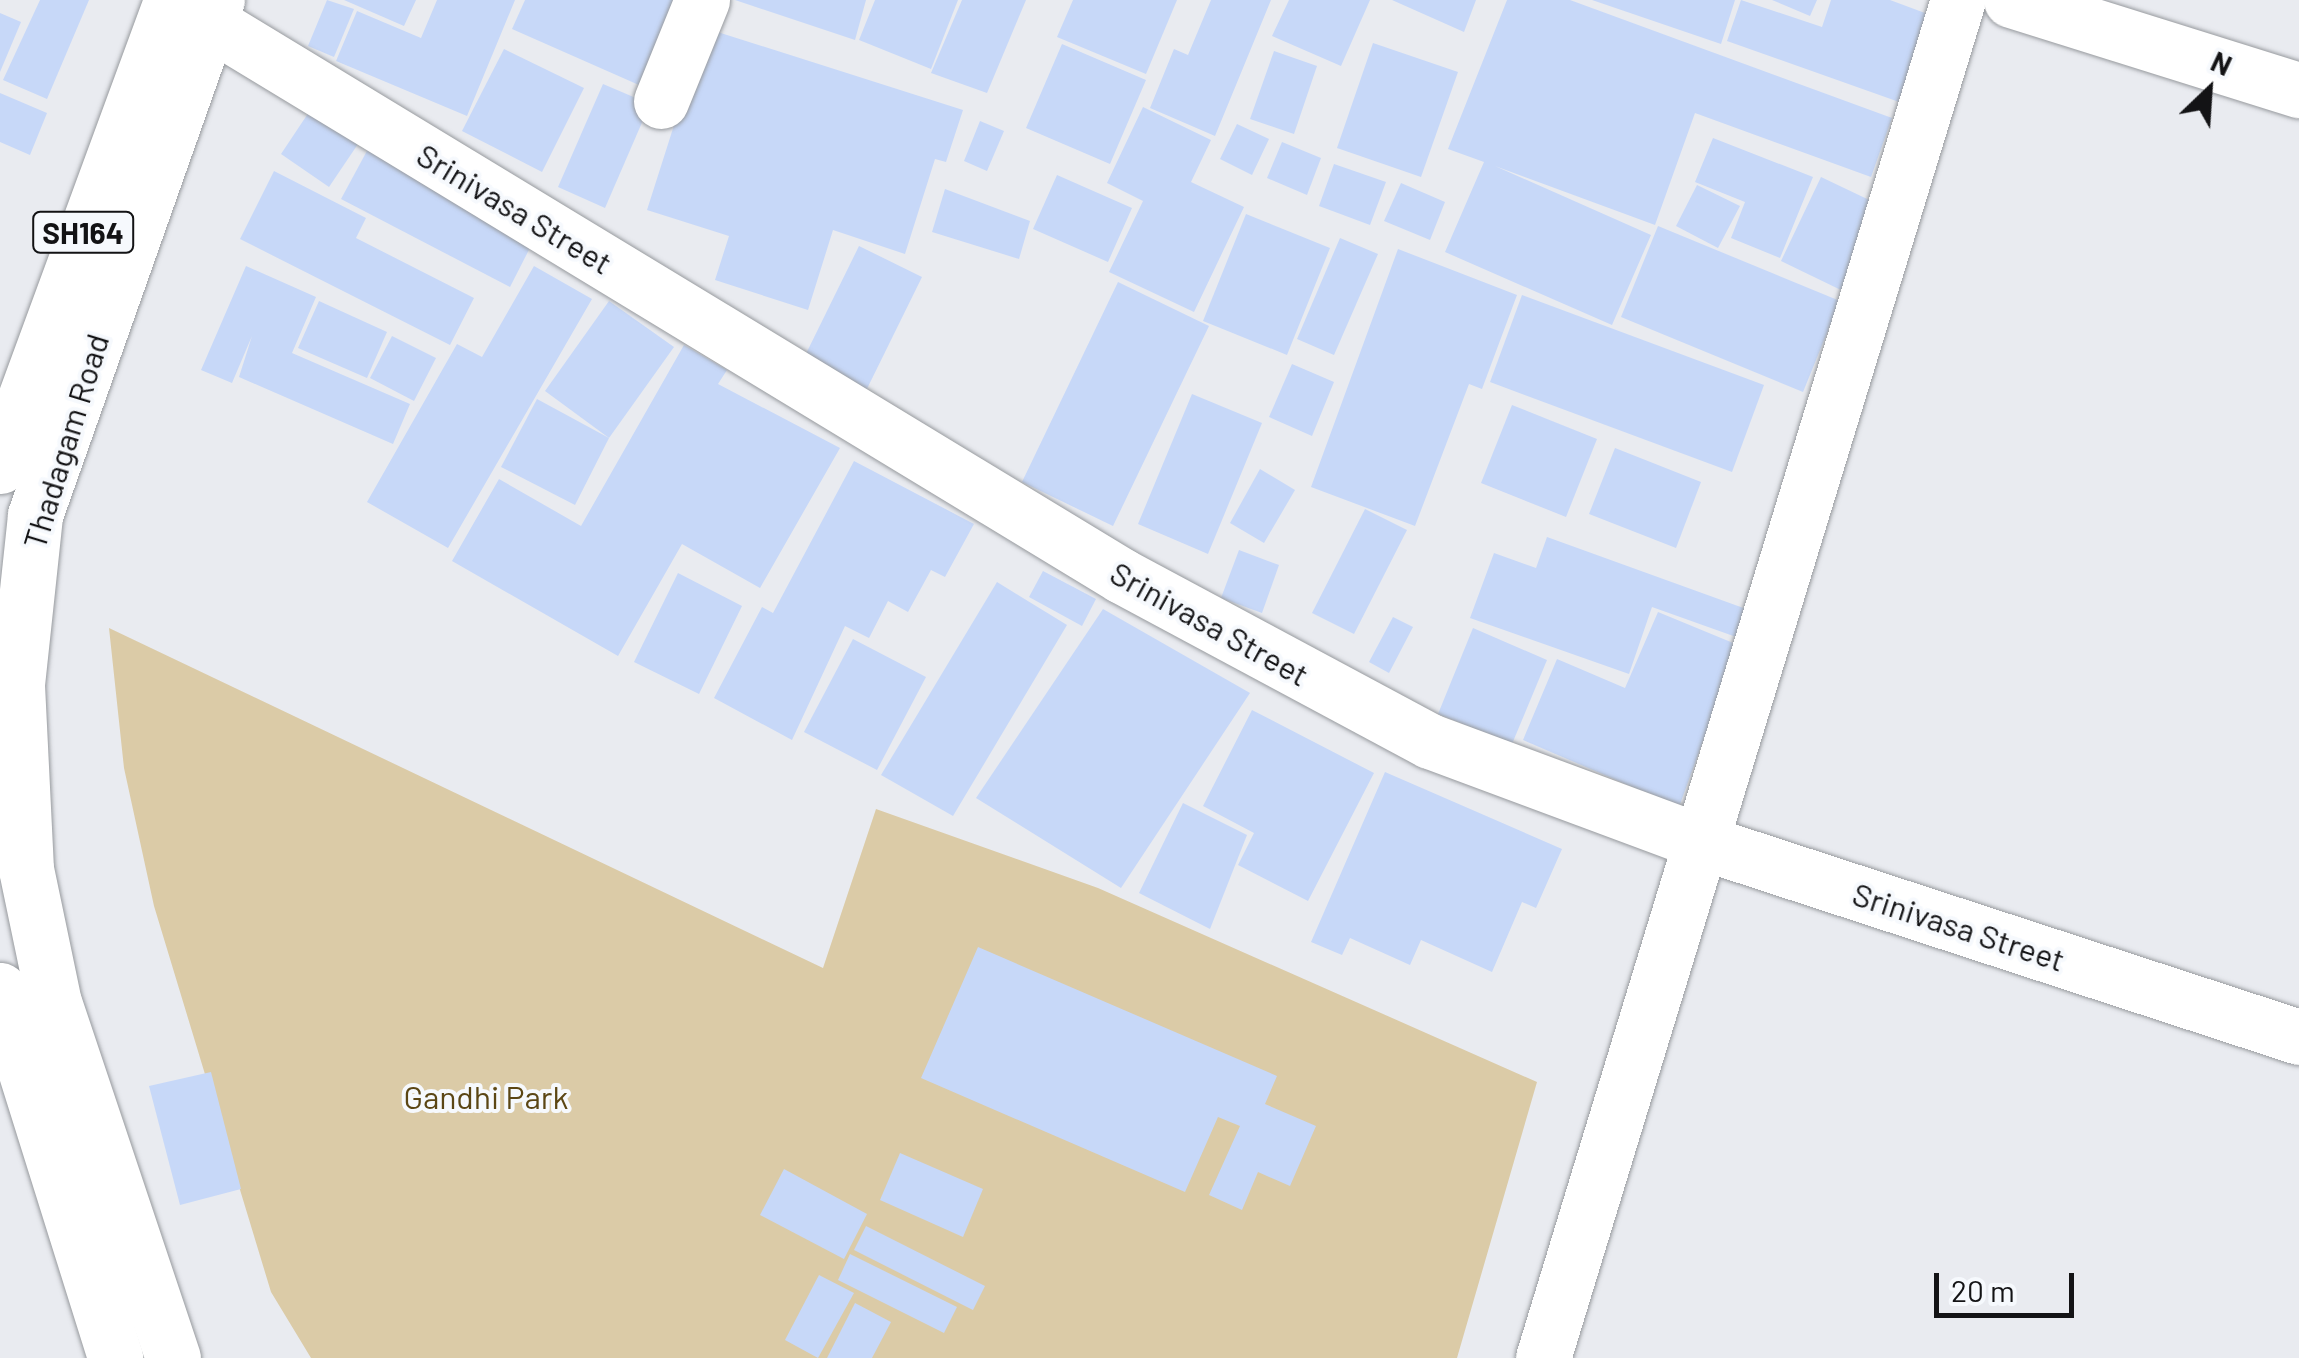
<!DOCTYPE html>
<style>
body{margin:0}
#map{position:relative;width:2299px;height:1358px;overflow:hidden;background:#e9ebf0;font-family:Barlow,sans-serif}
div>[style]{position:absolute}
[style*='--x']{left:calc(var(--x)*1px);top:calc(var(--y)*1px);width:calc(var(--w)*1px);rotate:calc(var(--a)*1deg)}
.green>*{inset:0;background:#dbcba7}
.building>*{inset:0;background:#c7d8f8}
.roads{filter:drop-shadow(0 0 2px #979a9e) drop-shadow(0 0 2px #979a9e)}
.minor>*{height:55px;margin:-27.5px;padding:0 27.5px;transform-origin:27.5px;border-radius:27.5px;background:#fff}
.major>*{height:55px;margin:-27.5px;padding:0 27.5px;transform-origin:27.5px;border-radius:27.5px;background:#fff}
span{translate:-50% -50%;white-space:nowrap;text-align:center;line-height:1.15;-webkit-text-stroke:8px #f6f9fd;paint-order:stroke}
.shield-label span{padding:2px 8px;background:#f6f9fd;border:2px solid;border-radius:8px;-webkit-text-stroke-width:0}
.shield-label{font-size:30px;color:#131315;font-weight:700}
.street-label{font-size:32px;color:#131315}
.park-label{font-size:32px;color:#5b4614}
.north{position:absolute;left:2159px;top:40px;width:100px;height:100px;-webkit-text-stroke:8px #f6f9fd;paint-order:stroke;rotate:25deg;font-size:28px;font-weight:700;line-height:40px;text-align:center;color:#131315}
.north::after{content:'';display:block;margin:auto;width:35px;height:45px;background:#131315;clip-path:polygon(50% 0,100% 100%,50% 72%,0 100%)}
.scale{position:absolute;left:1934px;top:1273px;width:140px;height:45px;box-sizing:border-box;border:5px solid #131315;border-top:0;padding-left:12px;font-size:30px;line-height:35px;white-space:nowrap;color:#131315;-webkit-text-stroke:8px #f6f9fd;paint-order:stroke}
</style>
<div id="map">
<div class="green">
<i style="clip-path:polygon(109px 628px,823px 968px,876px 809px,1098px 888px,1537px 1082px,1457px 1358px,311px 1358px,271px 1292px,154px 906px,124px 768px)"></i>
</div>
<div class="building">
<i style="clip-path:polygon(40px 0,89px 0,47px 99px,3px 80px)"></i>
<i style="clip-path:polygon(327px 0,354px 9px,334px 57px,308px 46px)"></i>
<i style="clip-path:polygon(344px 0,416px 0,404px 26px)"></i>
<i style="clip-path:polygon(437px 0,515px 0,467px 116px,336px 61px,357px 11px,421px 38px)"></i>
<i style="clip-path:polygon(525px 0,687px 0,648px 89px,512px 29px)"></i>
<i style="clip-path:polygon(735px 0,866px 0,855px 40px)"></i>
<i style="clip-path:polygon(875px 0,958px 0,931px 69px,859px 40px)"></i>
<i style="clip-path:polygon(962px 0,1026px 0,987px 93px,931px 73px)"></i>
<i style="clip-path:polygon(1073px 0,1177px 0,1146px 74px,1057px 37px)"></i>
<i style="clip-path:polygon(1211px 0,1271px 0,1215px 136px,1150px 108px,1174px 49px,1188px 55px)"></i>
<i style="clip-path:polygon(1289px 0,1370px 0,1341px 66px,1272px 36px)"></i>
<i style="clip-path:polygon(1392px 0,1476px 0,1464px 32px)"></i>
<i style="clip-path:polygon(1507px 0,1570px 0,1892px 118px,1871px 177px,1695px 113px,1655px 225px,1495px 166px,1651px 235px,1612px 325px,1445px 252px,1484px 162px,1448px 149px)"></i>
<i style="clip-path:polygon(1592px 0,1735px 0,1721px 44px)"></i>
<i style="clip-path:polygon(1741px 0,1822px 27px,1831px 0,1890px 0,1933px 16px,1902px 103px,1727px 41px)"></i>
<i style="clip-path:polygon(1772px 0,1817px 0,1810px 16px)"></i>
<i style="clip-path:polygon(0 13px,21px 22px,0 72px)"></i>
<i style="clip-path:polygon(705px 28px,963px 110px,946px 162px,935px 159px,905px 254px,833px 230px,808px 310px,715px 280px,729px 236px,647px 210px)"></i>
<i style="clip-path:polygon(1373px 43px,1458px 72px,1421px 177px,1337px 148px)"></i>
<i style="clip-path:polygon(1062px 44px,1146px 80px,1110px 164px,1026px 128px)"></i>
<i style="clip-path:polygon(504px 49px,584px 88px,542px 172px,462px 131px)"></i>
<i style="clip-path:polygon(1274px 51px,1317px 66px,1294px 134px,1250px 119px)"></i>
<i style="clip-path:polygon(603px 84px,650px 104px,605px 208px,558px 187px)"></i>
<i style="clip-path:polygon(0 93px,47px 113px,30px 155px,0 142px)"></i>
<i style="clip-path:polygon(1143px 107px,1211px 140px,1191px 182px,1244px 207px,1194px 312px,1109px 272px,1143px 201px,1107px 183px)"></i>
<i style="clip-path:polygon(309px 112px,358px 144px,329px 187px,281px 154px)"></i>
<i style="clip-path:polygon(980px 121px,1004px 131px,987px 171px,964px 161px)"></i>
<i style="clip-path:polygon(1237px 124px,1269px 139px,1252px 175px,1220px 159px)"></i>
<i style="clip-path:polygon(1713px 138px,1813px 177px,1780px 258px,1731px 238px,1745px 202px,1695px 182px)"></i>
<i style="clip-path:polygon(1282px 142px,1321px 158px,1307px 195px,1267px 178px)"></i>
<i style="clip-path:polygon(368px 149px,536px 236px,510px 287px,341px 199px)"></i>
<i style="clip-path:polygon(1334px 164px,1386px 182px,1370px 225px,1319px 206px)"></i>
<i style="clip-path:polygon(274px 171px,366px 218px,356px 238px,474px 298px,450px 345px,240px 239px)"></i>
<i style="clip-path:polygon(1057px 175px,1132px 208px,1108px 262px,1033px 229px)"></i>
<i style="clip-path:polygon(1821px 177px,1886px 208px,1845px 292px,1781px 261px)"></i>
<i style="clip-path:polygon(1401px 183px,1445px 202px,1430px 240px,1384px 221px)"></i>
<i style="clip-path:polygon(1697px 185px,1740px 206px,1718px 248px,1676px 226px)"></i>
<i style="clip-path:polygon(945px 189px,1030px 221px,1019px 259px,932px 232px)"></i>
<i style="clip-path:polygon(1246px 214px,1330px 248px,1287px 355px,1203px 321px)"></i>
<i style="clip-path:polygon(1658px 226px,1840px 301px,1803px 392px,1621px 317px)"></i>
<i style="clip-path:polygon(1340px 238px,1378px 254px,1334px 355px,1297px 339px)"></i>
<i style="clip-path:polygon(859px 246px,922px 277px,859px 405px,796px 374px)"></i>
<i style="clip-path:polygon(1398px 249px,1517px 295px,1482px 389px,1469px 384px,1415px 526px,1311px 487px)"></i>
<i style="clip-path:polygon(246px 266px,316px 297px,292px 353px,410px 404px,393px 444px,239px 377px,252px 336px,232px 383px,201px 370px)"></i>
<i style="clip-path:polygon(534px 266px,592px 299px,448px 548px,367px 502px,457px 344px,482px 357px)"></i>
<i style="clip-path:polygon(1118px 282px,1209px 326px,1113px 526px,1022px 482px)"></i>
<i style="clip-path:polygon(1522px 295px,1764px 385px,1732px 472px,1490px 382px)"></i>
<i style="clip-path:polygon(319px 301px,387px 332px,367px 378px,298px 348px)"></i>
<i style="clip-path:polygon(609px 301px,674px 347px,609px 438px,545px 391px)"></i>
<i style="clip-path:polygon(392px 336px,436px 358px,414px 401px,370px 378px)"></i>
<i style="clip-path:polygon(684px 345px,727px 370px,718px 384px,840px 448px,760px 588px,682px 544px,618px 656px,452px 561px,499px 479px,581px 526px)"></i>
<i style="clip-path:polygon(1292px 364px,1334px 382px,1312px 436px,1269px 417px)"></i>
<i style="clip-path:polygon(1192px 394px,1262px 423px,1208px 554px,1138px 524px)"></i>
<i style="clip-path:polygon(537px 399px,609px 438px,575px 505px,501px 467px)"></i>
<i style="clip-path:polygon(1512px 405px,1597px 439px,1566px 517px,1481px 483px)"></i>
<i style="clip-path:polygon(1615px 448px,1701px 482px,1676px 548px,1589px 514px)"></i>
<i style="clip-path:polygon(854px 461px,974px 524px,945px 577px,931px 570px,908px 612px,888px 601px,869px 638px,845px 626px,792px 740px,714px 698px,762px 607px,773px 613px)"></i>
<i style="clip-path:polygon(1260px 469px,1295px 490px,1264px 543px,1230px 523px)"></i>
<i style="clip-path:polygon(1365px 509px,1407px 530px,1354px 634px,1312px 613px)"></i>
<i style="clip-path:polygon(1547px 537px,1749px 610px,1739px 638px,1652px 607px,1629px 674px,1470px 618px,1494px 553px,1536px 568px)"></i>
<i style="clip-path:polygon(1239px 550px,1279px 565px,1262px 613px,1221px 598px)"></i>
<i style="clip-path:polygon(1043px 571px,1096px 599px,1082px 626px,1029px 597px)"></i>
<i style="clip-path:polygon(678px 573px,742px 606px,699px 694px,634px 662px)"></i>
<i style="clip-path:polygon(997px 582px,1067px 625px,953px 816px,881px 775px)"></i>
<i style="clip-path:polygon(1103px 609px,1250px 693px,1121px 888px,976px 798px)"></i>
<i style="clip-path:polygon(1658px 612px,1738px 645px,1679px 807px,1523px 740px,1557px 659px,1625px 688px)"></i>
<i style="clip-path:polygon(1393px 617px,1413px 627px,1389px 673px,1369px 662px)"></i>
<i style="clip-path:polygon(1473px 628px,1547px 660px,1512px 744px,1438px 714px)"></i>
<i style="clip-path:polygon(853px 639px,926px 677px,877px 770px,804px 732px)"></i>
<i style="clip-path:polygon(1252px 710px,1374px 773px,1308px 901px,1238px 865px,1254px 833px,1203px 806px)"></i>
<i style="clip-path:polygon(1385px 772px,1562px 849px,1536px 908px,1522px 902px,1492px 972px,1421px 940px,1410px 965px,1350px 938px,1342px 955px,1311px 942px)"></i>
<i style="clip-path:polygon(1183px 803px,1247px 835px,1210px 929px,1139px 893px)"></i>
<i style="clip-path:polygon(978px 947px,1277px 1076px,1265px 1104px,1316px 1126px,1290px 1186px,1258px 1172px,1242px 1210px,1209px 1195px,1240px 1126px,1218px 1117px,1185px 1192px,921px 1078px)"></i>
<i style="clip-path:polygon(211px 1072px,241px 1189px,180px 1205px,149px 1086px)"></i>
<i style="clip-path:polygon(900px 1153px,983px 1189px,963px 1237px,880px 1200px)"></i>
<i style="clip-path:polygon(784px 1169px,867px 1214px,844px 1259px,760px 1215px)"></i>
<i style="clip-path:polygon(866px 1226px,985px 1286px,973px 1310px,854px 1250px)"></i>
<i style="clip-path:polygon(850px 1254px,957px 1307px,944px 1333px,838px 1280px)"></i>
<i style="clip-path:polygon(819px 1275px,854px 1293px,818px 1358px,785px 1340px)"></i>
<i style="clip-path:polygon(855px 1303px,891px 1322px,872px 1358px,827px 1358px)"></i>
</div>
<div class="roads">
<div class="minor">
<i style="--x:2011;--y:0;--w:302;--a:17.4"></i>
<i style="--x:209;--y:22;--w:1068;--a:31.25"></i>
<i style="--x:1122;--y:576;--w:349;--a:28.2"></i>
<i style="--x:1430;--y:741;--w:287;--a:20.4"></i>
<i style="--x:1699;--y:841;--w:631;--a:18.09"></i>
<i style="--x:661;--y:101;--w:109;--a:-67.9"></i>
<i style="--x:1543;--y:1358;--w:1420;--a:-73.01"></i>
</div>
<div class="major">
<i style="--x:0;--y:466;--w:496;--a:-69.8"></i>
<i style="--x:0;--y:990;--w:386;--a:72.6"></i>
<i style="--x:173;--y:1358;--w:374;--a:-108.5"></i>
<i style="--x:54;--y:1003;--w:137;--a:-101.8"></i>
<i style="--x:26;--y:869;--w:185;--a:-92.8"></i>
<i style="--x:17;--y:684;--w:170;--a:-83.9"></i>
<i style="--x:35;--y:515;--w:546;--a:-70.54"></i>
</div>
</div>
<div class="shield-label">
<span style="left:83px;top:232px">SH164</span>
</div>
<div class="street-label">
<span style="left:515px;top:208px;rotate:31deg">Srinivasa Street</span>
<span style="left:65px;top:441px;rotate:-73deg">Thadagam Road</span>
<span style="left:1210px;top:623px;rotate:29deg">Srinivasa Street</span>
<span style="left:1959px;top:926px;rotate:18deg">Srinivasa Street</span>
</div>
<div class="park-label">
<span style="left:486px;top:1096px">Gandhi Park</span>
</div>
<div class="north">N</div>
<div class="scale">20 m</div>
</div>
